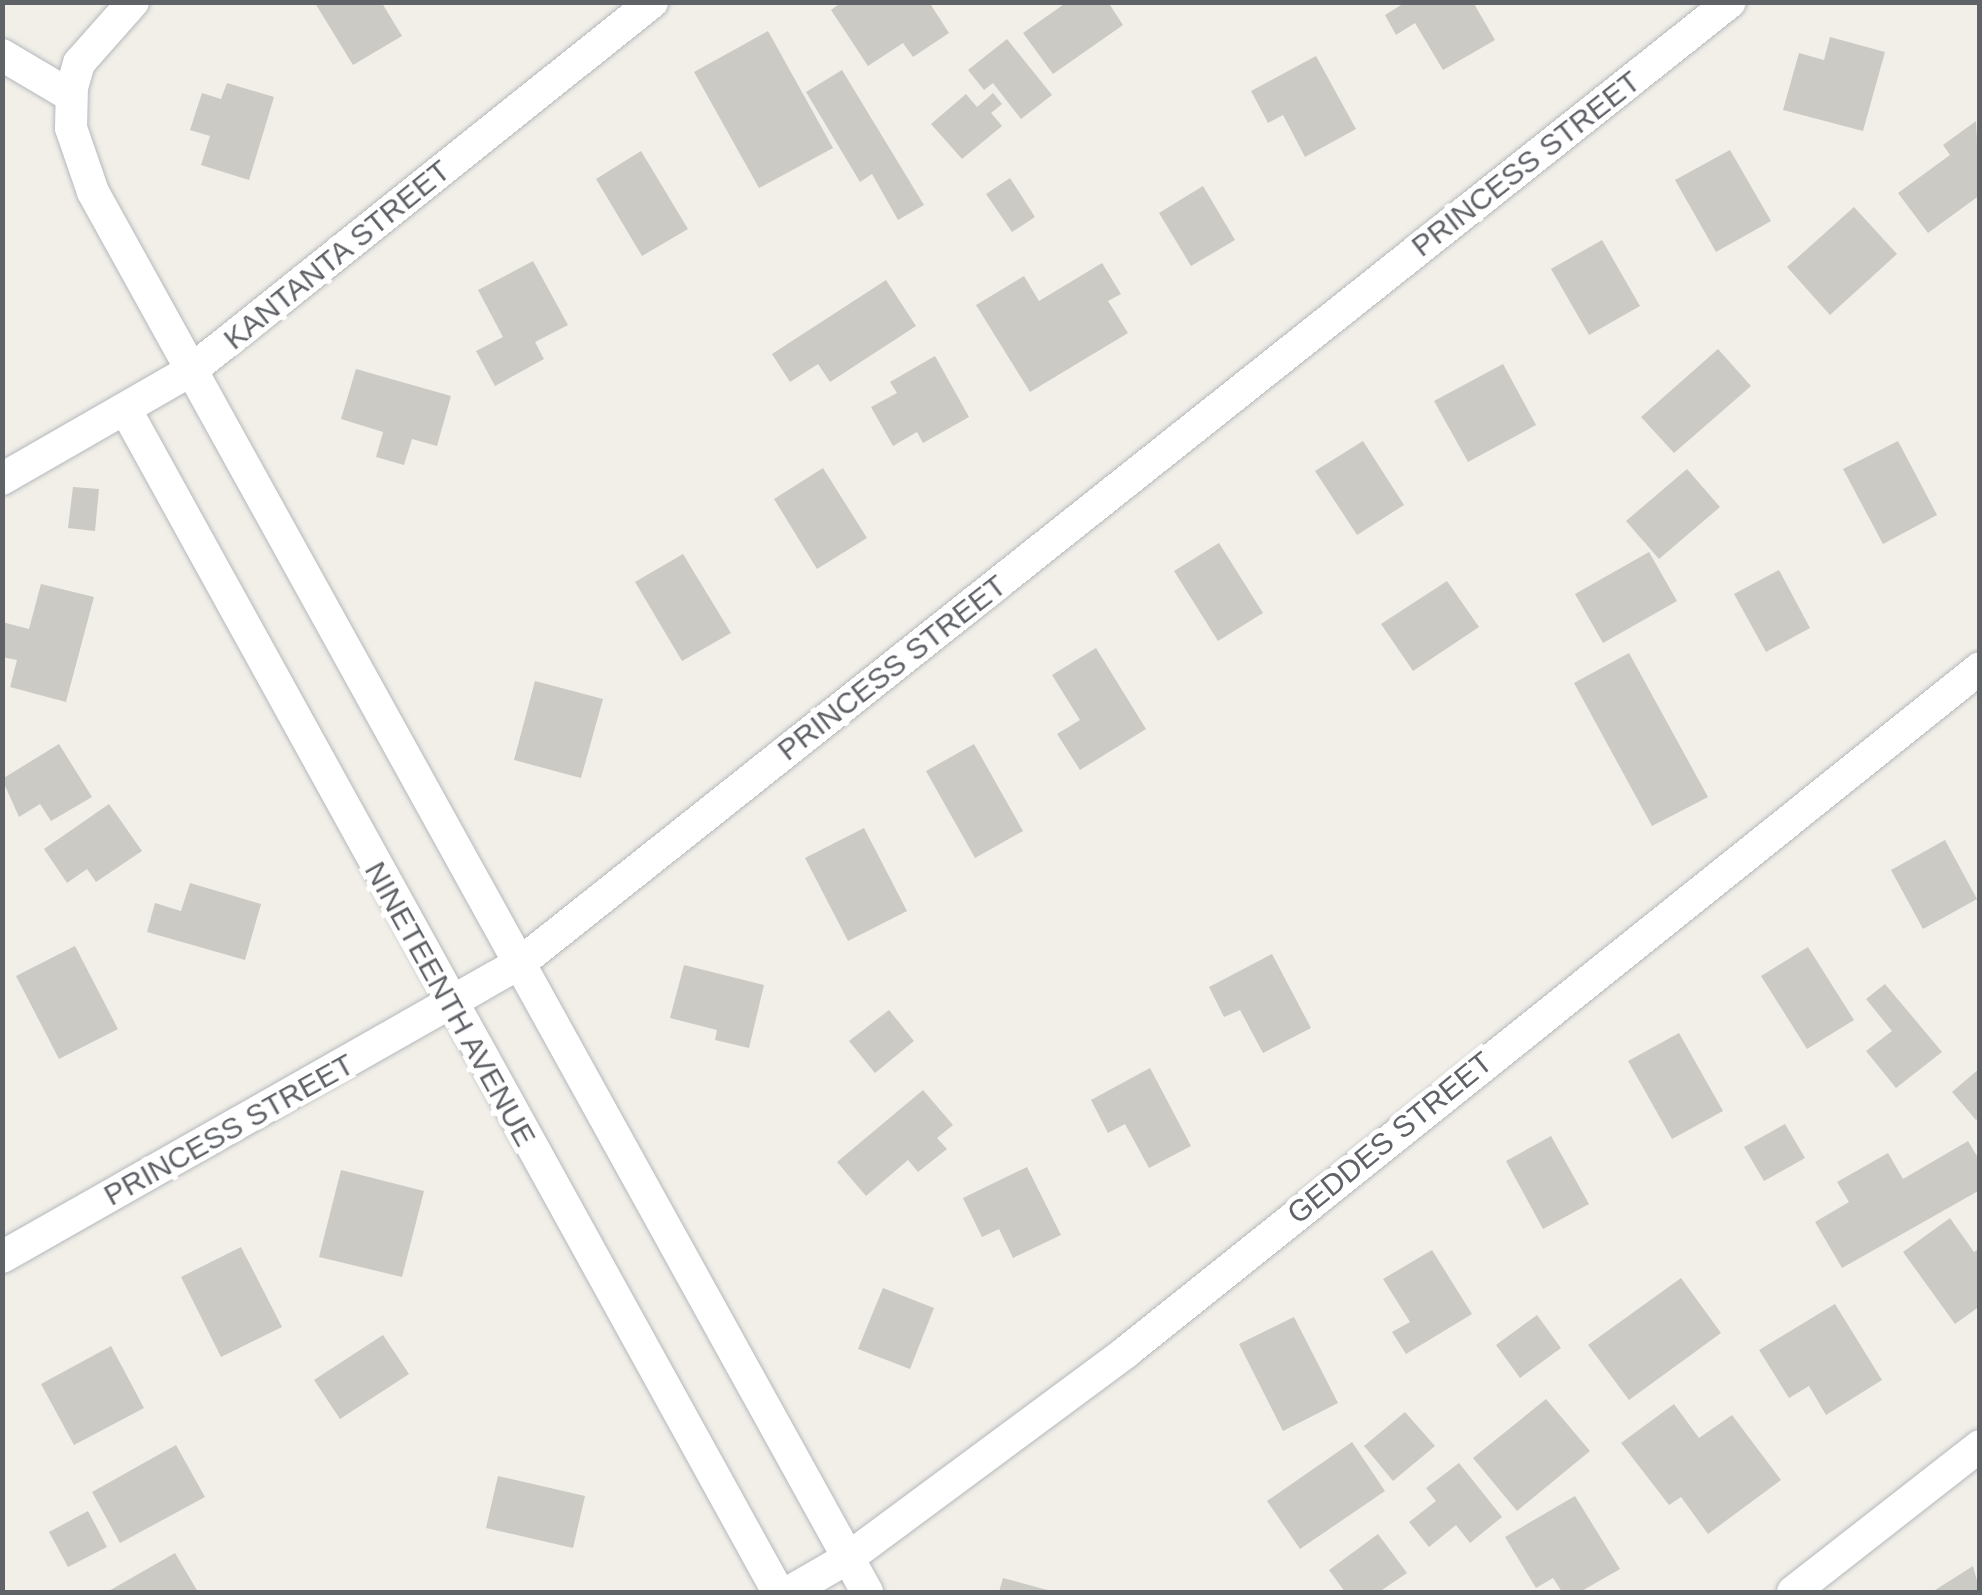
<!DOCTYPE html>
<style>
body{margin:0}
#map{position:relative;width:1982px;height:1595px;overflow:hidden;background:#f1efe8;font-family:Arial,sans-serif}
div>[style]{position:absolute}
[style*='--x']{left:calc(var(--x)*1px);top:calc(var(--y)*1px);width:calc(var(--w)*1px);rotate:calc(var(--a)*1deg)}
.building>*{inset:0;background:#cccac5}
.roads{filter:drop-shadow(0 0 2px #b5b8bc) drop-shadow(0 0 2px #b5b8bc)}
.minor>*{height:32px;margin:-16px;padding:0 16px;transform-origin:16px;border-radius:16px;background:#fff}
span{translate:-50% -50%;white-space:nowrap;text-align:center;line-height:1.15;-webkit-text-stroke:10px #fff;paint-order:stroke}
.street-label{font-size:30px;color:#5f6368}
.frame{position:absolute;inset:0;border:5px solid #5f6368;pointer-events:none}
</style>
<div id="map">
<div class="building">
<i style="clip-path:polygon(842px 2px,929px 2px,949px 33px,913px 57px,903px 43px,868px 66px,831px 10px)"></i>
<i style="clip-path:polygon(1067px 2px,1108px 2px,1123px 25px,1053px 74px,1023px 33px)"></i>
<i style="clip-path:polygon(1406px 2px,1473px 2px,1495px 40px,1443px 70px,1415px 23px,1396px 35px,1385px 15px)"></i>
<i style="clip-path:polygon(315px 3px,382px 3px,402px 36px,353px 65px)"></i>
<i style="clip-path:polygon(768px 31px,833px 148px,759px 188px,694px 72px)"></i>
<i style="clip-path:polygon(1830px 37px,1885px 52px,1863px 131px,1783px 110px,1799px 53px,1824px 60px)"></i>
<i style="clip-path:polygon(1007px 39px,1052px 95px,1021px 119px,993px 83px,984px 90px,968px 70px)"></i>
<i style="clip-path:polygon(1316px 56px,1356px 129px,1305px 157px,1283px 115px,1268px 123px,1251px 91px)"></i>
<i style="clip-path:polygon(842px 70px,924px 205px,898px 220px,872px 174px,860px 182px,806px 92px)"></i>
<i style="clip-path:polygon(227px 83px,274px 97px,249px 180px,201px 165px,210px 136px,190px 130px,202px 93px,221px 99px)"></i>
<i style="clip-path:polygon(993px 93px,1002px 104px,991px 113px,1002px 126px,962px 159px,931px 124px,966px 94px,977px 107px)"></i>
<i style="clip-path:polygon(1976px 121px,1980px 195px,1928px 233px,1898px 193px,1950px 155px,1943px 145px)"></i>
<i style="clip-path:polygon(1730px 150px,1771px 221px,1716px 252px,1675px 180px)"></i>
<i style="clip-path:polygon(641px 151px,688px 229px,642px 256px,596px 179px)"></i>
<i style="clip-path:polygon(1010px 178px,1035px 217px,1012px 232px,986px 194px)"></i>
<i style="clip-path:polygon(1203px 186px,1235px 240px,1191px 266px,1159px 213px)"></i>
<i style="clip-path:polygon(1854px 207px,1897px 254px,1830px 315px,1787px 267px)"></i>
<i style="clip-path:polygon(1602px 240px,1640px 306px,1589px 335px,1551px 269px)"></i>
<i style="clip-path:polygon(533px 261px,568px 325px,535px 342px,544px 359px,495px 386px,476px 351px,503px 337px,478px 290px)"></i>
<i style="clip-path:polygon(1102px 263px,1121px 294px,1108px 301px,1128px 333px,1030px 392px,976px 305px,1024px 276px,1039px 301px)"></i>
<i style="clip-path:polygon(886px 280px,916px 326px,830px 382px,818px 364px,790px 382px,772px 354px)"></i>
<i style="clip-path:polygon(1718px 349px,1751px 386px,1674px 453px,1641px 417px)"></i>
<i style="clip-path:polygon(935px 356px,969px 417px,923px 443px,917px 432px,893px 446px,871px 407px,897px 393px,890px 382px)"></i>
<i style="clip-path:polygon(1503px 364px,1536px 425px,1468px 462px,1434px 401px)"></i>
<i style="clip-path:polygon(356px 369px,451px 396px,437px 446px,412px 439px,404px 465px,376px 457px,383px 432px,341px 419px)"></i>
<i style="clip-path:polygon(1363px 441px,1404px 505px,1357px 535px,1315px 471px)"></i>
<i style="clip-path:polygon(1898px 441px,1937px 515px,1883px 544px,1843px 469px)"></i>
<i style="clip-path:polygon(823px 468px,867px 538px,817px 569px,774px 499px)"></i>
<i style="clip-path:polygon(1687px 469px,1720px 507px,1659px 559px,1626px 521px)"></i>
<i style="clip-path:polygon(73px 487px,99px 489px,95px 531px,68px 528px)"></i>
<i style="clip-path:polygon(1219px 543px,1263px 613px,1218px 641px,1174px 571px)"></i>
<i style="clip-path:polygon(1649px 552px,1677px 601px,1603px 643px,1575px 594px)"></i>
<i style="clip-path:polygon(683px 554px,731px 633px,682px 661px,635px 582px)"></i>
<i style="clip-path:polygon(1779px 570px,1810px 628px,1766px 652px,1734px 594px)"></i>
<i style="clip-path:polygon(1447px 581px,1479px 627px,1413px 671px,1381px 624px)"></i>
<i style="clip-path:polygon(41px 584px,94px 597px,66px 702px,10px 687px,17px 660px,2px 657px,2px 622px,29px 629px)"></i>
<i style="clip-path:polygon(1096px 648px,1146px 729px,1080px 770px,1057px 734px,1080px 720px,1052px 675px)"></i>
<i style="clip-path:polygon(1629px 653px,1708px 797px,1652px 826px,1574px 683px)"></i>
<i style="clip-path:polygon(535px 681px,603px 699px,581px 778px,514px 760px)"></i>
<i style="clip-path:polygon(59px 744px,92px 797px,51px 821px,40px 804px,19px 817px,2px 779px)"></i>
<i style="clip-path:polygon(974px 744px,1023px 831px,975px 858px,926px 771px)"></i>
<i style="clip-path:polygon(109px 804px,142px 851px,96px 882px,87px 869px,67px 883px,44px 849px)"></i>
<i style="clip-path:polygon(864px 828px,907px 911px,848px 941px,805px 858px)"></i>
<i style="clip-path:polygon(1945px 840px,1977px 899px,1923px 929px,1891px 870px)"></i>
<i style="clip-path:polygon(190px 883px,261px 904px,245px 960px,147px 932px,155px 903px,181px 911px)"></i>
<i style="clip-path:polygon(75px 946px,118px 1029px,59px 1059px,16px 976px)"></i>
<i style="clip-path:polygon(1808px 947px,1854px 1020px,1807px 1049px,1761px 976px)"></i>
<i style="clip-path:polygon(1272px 954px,1311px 1028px,1263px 1053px,1240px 1010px,1224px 1017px,1209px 987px)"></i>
<i style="clip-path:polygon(684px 965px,764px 985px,749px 1048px,715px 1040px,717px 1030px,670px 1018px)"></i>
<i style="clip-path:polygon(1885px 984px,1942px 1052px,1896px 1088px,1866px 1051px,1892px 1031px,1866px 999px)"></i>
<i style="clip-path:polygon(889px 1010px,914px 1041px,875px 1073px,849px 1041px)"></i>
<i style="clip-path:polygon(1679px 1033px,1723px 1111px,1672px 1139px,1628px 1061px)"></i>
<i style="clip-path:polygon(1150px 1068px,1191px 1146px,1149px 1168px,1125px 1124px,1108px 1133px,1091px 1100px)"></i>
<i style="clip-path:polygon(1980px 1068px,1980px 1117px,1976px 1120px,1952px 1092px)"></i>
<i style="clip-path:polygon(923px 1090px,953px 1125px,937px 1138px,947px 1149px,918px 1172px,908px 1160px,866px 1196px,837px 1162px)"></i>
<i style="clip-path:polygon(1785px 1124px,1805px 1158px,1764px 1181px,1744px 1147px)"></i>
<i style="clip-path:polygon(1551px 1136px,1589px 1204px,1543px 1229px,1506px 1161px)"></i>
<i style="clip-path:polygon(1968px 1141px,1980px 1161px,1980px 1190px,1842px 1268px,1815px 1222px,1849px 1202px,1837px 1182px,1888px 1153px,1903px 1179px)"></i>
<i style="clip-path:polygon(1027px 1167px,1061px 1235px,1013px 1258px,999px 1229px,982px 1237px,963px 1198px)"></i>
<i style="clip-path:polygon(341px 1170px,424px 1191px,402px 1277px,319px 1257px)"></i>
<i style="clip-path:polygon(1950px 1218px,1974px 1252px,1980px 1248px,1980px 1306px,1955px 1324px,1903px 1252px)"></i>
<i style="clip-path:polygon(241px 1247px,282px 1327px,221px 1357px,181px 1277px)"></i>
<i style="clip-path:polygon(1432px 1250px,1472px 1314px,1406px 1354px,1392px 1332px,1410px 1322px,1383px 1279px)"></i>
<i style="clip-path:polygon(1681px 1278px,1721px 1333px,1629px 1400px,1588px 1345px)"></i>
<i style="clip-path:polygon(883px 1288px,934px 1308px,910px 1369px,858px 1349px)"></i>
<i style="clip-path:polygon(1835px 1304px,1882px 1380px,1826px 1415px,1809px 1386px,1789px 1398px,1759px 1350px)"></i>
<i style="clip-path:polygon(1537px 1315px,1561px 1348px,1520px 1378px,1496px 1345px)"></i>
<i style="clip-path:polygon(1294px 1317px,1338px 1403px,1283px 1431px,1239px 1344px)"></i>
<i style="clip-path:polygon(383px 1335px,409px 1374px,340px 1419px,314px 1380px)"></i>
<i style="clip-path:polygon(111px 1346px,144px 1408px,74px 1445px,41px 1384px)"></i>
<i style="clip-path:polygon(1546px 1399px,1590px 1451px,1517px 1511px,1473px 1458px)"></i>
<i style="clip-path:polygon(1674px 1404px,1699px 1438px,1732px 1415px,1781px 1480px,1708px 1534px,1681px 1497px,1669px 1505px,1621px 1443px)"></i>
<i style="clip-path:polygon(1405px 1412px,1435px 1446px,1393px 1481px,1364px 1446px)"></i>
<i style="clip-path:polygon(1352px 1442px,1385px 1491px,1300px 1549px,1267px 1501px)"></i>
<i style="clip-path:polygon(176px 1445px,205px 1497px,120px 1543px,92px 1492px)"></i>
<i style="clip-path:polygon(1459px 1463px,1502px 1517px,1470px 1543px,1456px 1525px,1429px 1547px,1409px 1522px,1436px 1501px,1426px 1488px)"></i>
<i style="clip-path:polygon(498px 1476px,585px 1496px,573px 1548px,486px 1528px)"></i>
<i style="clip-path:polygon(1575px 1496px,1620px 1569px,1580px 1592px,1562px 1592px,1553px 1578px,1536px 1588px,1505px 1537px)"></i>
<i style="clip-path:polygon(88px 1511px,107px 1547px,68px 1567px,49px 1532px)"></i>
<i style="clip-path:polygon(1378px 1534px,1407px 1573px,1379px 1592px,1345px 1592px,1329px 1570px)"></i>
<i style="clip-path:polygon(175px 1553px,198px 1592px,107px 1592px)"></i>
<i style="clip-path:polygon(1973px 1566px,1980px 1592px,1932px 1592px)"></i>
<i style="clip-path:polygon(1003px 1578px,1051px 1591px,1050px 1592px,999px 1592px)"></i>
</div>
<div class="roads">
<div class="minor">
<i style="--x:133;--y:2;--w:81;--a:131.5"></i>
<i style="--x:79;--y:63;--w:25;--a:106"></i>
<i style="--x:72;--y:87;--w:41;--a:91.4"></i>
<i style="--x:71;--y:128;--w:68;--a:71"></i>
<i style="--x:93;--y:192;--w:1600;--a:61.06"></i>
<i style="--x:2;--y:55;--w:80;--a:30.7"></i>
<i style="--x:127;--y:412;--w:1348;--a:61.11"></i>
<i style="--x:2;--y:479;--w:220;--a:-29.9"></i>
<i style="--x:193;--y:369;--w:588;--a:-38.64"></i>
<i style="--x:2;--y:1257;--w:596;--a:-29.58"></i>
<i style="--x:520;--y:963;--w:1545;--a:-38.46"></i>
<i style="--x:789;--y:1592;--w:68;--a:-30"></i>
<i style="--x:848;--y:1558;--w:346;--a:-36.5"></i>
<i style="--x:1126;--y:1352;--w:1094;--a:-38.69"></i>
<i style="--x:1793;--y:1592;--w:237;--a:-38"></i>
</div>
</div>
<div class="street-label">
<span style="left:1526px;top:164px;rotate:-38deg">PRINCESS STREET</span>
<span style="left:337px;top:255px;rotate:-39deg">KANTANTA STREET</span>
<span style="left:892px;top:668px;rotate:-38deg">PRINCESS STREET</span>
<span style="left:450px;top:1004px;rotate:61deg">NINETEENTH AVENUE</span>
<span style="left:229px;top:1130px;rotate:-29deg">PRINCESS STREET</span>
<span style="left:1390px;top:1138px;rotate:-39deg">GEDDES STREET</span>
</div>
<div class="frame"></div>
</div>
